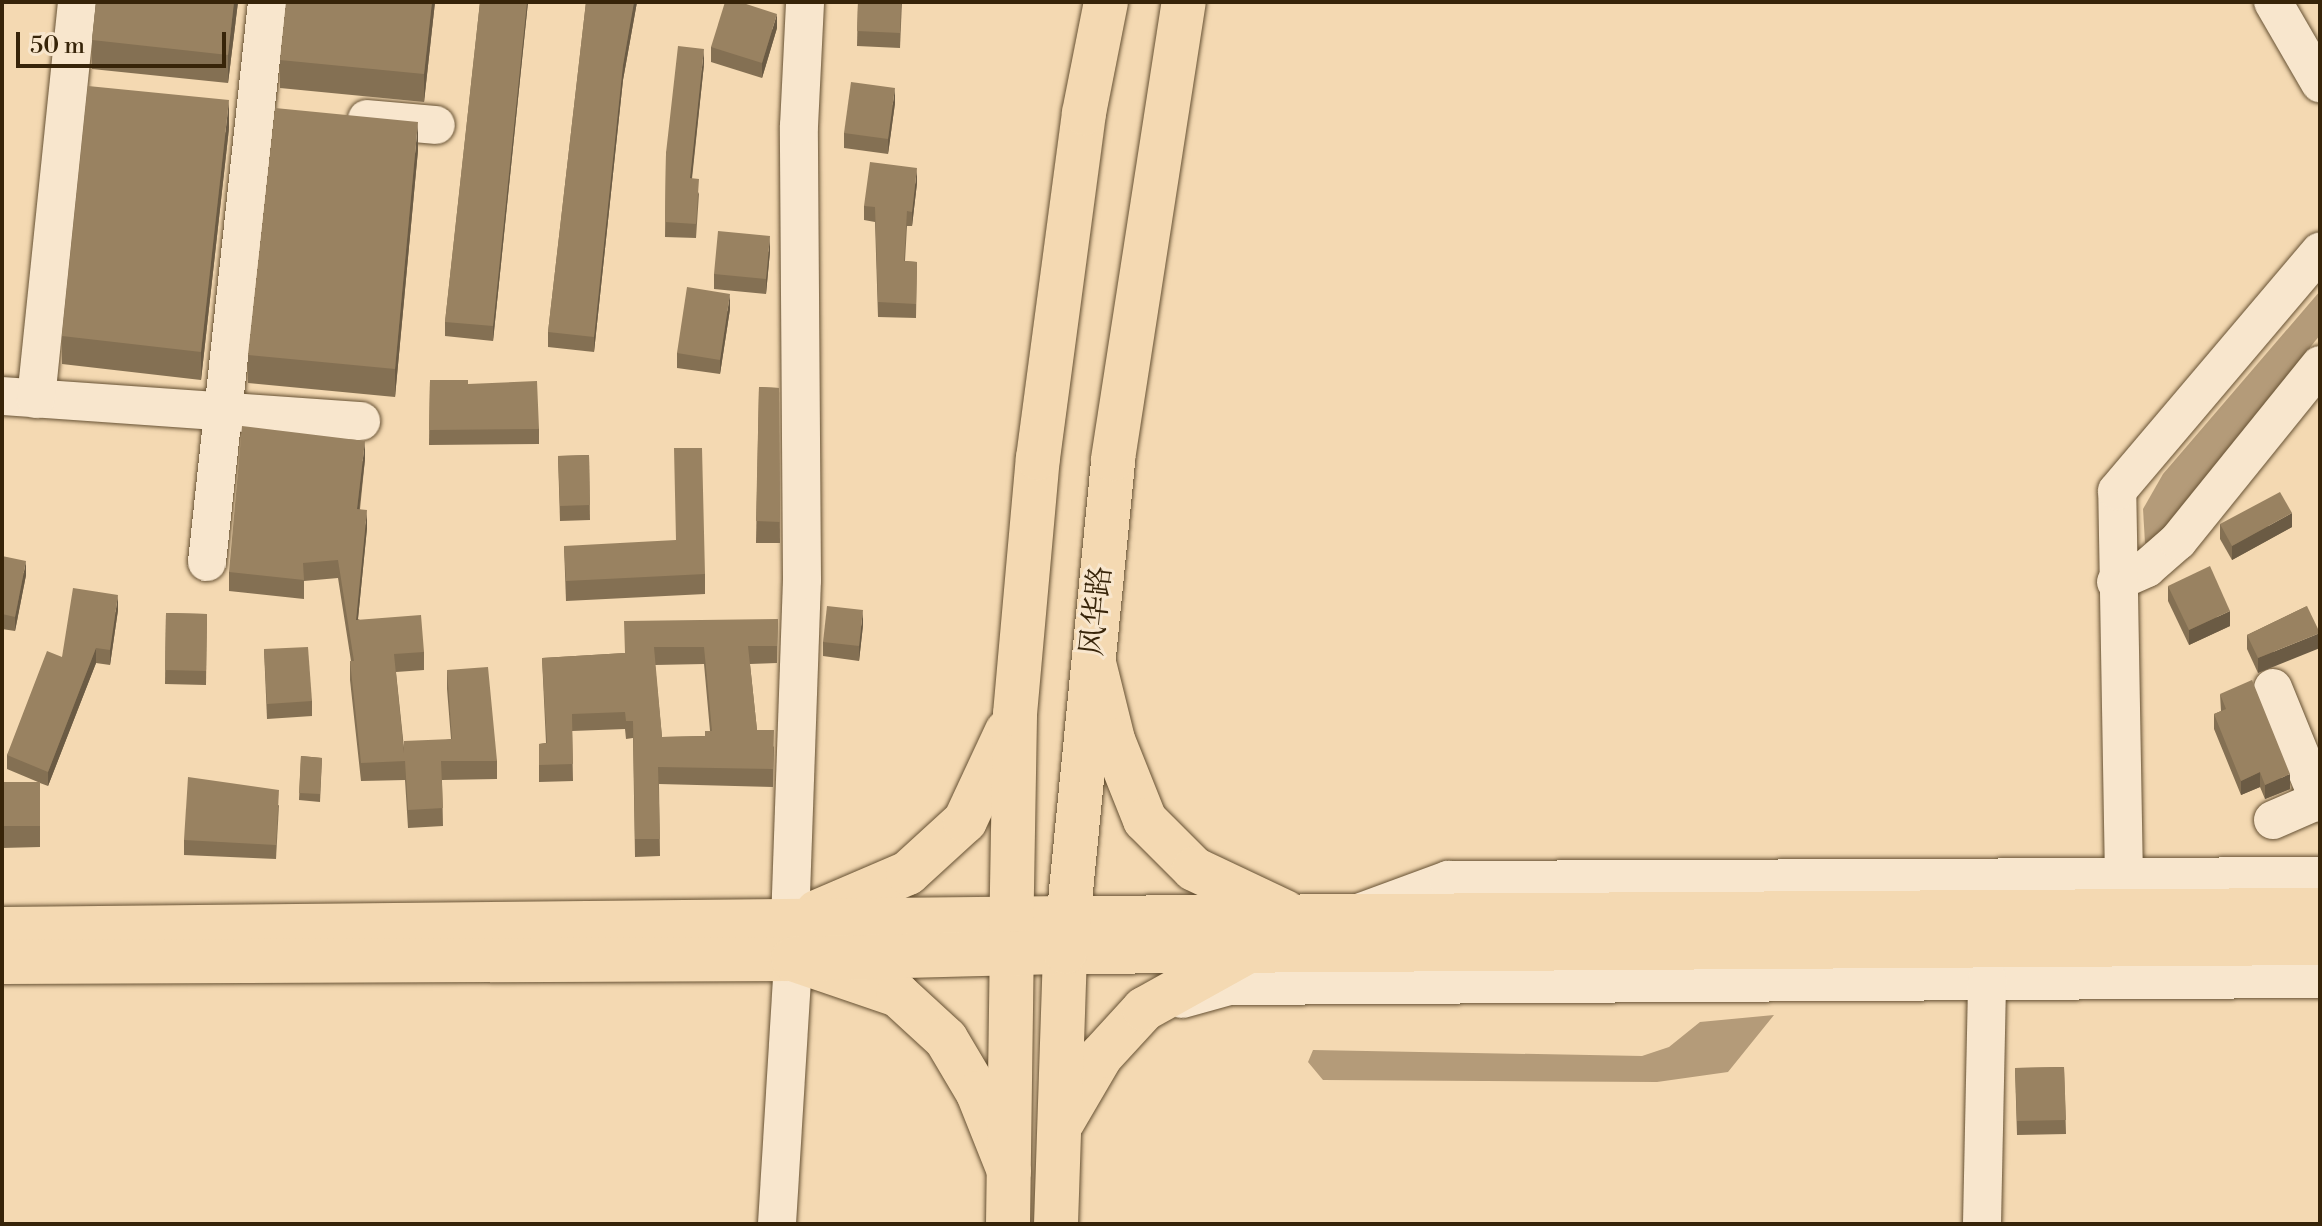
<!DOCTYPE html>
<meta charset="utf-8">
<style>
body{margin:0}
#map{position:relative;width:2322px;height:1226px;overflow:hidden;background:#f4d9b2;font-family:"Libre Bodoni","Noto Serif SC",serif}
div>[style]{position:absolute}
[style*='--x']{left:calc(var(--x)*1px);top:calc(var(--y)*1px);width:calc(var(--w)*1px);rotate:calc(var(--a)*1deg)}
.water>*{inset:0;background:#b49b79}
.roads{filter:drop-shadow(0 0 2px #665133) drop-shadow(0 0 2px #665133)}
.minor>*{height:38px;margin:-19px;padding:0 19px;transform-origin:19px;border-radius:19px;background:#f8e6cd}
.major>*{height:44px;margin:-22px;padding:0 22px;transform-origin:22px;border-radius:22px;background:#f4d9b2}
.highway>*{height:44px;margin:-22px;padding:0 22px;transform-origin:22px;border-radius:22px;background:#f4d9b2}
.wall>*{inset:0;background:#847053}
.shaded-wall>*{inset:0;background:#6b5b44}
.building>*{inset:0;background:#998261}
span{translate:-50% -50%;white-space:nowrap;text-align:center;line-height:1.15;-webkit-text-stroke:6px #f8e6cd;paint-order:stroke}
.street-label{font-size:30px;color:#372409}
.frame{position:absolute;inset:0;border:4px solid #372409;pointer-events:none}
.scale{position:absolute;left:16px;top:32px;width:210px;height:36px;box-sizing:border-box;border:4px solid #372409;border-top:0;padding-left:10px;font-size:24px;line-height:28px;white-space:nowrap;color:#372409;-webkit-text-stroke:6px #f8e6cd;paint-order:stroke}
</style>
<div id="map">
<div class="water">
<i style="clip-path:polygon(2320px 291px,2320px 335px,2155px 541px,2145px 543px,2143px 509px,2163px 474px)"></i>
<i style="clip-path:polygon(1774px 1015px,1728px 1072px,1657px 1082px,1323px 1080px,1308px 1062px,1313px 1050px,1642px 1056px,1669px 1047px,1700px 1022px)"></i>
</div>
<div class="roads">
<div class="minor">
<i style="--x:2273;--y:2;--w:94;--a:59.9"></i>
<i style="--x:367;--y:119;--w:69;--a:5"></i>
<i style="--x:2;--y:396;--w:360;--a:4"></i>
<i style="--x:36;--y:399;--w:399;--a:-84.1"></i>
<i style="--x:207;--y:562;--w:563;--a:-83.88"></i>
<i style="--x:2116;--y:582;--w:34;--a:-24"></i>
<i style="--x:2147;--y:568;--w:41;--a:-41.1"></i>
<i style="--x:2178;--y:541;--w:226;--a:-51.1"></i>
<i style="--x:2273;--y:688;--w:124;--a:67.8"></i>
<i style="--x:2273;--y:820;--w:48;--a:-23.4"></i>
<i style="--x:2136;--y:899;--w:23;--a:-121"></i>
<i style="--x:2124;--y:879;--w:388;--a:-91"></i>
<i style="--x:2117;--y:491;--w:314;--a:-49.7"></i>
<i style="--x:1361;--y:912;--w:93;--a:-20.2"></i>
<i style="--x:1448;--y:880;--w:872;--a:-0.26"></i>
<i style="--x:790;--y:923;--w:343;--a:-88"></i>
<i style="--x:802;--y:580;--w:454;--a:-90.4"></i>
<i style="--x:799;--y:126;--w:124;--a:-87.2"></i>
<i style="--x:1182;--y:999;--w:49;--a:-15.5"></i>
<i style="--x:1229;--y:986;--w:1091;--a:-0.37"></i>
<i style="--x:777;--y:1224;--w:265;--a:-86.5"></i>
<i style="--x:1982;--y:1224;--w:245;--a:-88.8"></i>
</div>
<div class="major">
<i style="--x:1095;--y:667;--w:75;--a:76.1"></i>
<i style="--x:1113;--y:740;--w:86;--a:68.2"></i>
<i style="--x:1145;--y:820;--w:69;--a:45"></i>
<i style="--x:1194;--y:869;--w:101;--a:25.3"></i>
<i style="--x:1069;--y:918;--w:1251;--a:-0.37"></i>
<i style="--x:795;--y:960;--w:109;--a:18.8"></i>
<i style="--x:898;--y:995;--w:65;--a:42.5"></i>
<i style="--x:946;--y:1039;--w:63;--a:59.3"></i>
<i style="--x:978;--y:1093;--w:84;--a:68.3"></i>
<i style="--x:1063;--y:1121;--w:75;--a:-59.7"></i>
<i style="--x:1101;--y:1056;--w:64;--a:-47.5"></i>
<i style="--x:1144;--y:1009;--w:115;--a:-29"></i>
<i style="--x:1008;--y:1224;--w:273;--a:-89.2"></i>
<i style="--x:1056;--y:1224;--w:272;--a:-88.1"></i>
<i style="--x:1065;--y:952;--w:1255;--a:-0.41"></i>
</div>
<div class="highway">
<i style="--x:817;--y:912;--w:99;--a:-23.2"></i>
<i style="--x:908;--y:873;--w:77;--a:-42.4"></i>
<i style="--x:965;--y:821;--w:99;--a:-65"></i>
<i style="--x:2;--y:929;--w:1067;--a:-0.59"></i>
<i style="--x:1011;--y:945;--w:231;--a:-89"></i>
<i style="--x:1015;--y:714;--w:257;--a:-84.9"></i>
<i style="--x:1038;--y:458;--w:348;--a:-82.4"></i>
<i style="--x:1084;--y:113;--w:113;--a:-78.8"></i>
<i style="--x:2;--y:962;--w:791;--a:-0.22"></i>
<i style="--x:793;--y:959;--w:272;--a:-1.5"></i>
<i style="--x:1065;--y:952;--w:495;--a:-84.4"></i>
<i style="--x:1113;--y:459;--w:462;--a:-81.2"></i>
</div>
</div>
<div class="wall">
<i style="clip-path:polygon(96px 2px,238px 2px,228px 83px,92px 69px,92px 40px)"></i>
<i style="clip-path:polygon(435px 2px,424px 102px,280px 88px,280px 60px)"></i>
<i style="clip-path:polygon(480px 2px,528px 2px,493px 341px,445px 336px,445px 322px)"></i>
<i style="clip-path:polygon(586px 2px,637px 2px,623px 80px,594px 352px,548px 347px,548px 332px)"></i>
<i style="clip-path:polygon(858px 2px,902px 2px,900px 48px,857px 46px)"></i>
<i style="clip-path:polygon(777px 28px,762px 78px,711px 62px,711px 47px)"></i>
<i style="clip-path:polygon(704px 64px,692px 179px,699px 194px,696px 238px,665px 237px,666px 153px)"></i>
<i style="clip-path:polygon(895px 103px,888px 154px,844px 148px,844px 133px)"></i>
<i style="clip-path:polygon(229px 128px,201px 380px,62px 364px,62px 336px)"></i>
<i style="clip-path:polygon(418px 150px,395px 397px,248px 383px,248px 355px)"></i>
<i style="clip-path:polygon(917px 183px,912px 226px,907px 226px,905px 261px,917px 262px,916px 318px,878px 317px,875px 222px,864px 220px,864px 206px)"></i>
<i style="clip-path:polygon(770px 251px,766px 294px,714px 289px,714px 274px)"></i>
<i style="clip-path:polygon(730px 309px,720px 374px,677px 368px,677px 353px)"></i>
<i style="clip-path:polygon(430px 380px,468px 384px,539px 429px,539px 444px,429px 445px)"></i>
<i style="clip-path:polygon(759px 387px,779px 388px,780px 543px,756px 543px)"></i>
<i style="clip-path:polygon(589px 455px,590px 520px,560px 521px,558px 456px)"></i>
<i style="clip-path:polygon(365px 459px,360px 509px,367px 528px,358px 619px,424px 652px,424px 670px,396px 672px,404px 748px,451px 739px,447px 689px,447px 670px,497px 761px,497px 779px,442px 780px,443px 826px,408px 828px,405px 780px,361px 781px,350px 680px,350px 661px,351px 661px,338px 578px,304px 581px,304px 599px,229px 591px,229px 572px)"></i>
<i style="clip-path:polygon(2220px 524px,2292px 527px,2232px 560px,2220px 539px)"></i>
<i style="clip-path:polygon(564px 546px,705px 574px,705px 594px,566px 601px)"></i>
<i style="clip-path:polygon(2px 556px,26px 575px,15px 631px,2px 629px)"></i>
<i style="clip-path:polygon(2168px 586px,2230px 626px,2189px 645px,2168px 601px)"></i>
<i style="clip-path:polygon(2307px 606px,2258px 673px,2247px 649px,2247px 635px)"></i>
<i style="clip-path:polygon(118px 610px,110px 665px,96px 663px,48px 786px,40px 783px,40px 847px,2px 848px,2px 782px,38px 782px,7px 769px,7px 755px,62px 657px)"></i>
<i style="clip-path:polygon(166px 613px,207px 614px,206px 685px,165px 684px)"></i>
<i style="clip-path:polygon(evenodd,778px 619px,777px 663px,750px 664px,757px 730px,774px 747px,773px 787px,659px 784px,660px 856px,635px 857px,633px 738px,626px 739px,625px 729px,572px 731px,573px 781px,539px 782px,539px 744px,546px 743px,542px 658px,625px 653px,778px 619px,704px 664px,710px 731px,705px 736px,662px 737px,655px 665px,704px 664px)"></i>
<i style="clip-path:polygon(863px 625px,859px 661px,823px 656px,823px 642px)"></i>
<i style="clip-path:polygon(264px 649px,312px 701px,312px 716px,267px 719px)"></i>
<i style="clip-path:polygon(2220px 694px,2290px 789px,2265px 799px,2260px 787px,2241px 795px,2214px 729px,2214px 714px,2221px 711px)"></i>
<i style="clip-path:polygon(301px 756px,322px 758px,320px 802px,299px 800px)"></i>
<i style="clip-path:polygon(279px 805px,276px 859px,184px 855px,184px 840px)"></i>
<i style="clip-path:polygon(2064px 1067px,2066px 1134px,2017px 1135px,2015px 1068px)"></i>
</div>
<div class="shaded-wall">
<i style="clip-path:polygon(234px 2px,238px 2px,228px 83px,228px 55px)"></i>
<i style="clip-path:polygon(432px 2px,435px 2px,424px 102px,424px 74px)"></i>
<i style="clip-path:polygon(527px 2px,528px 2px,493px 341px,493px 326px)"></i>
<i style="clip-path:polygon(634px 2px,637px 2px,623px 80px,594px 352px,594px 337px,623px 65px)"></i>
<i style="clip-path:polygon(777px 14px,777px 28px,762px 78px,762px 63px)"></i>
<i style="clip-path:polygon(704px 49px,704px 64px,690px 193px,690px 178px)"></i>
<i style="clip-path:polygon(895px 88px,895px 103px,888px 154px,888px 139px)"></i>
<i style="clip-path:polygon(229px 100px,229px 128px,201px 380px,201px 352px)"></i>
<i style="clip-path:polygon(418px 122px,418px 150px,395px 397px,395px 369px)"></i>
<i style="clip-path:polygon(917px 168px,917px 183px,912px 226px,912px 212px)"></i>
<i style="clip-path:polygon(770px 236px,770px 251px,766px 294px,766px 279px)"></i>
<i style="clip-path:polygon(730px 294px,730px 309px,720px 374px,720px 360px)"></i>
<i style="clip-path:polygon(365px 441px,365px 459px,357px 527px,357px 509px)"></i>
<i style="clip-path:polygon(367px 510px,367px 528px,356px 638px,356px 620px)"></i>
<i style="clip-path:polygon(2292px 513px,2292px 527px,2232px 560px,2232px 546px)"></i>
<i style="clip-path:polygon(26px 561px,26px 575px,15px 631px,15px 617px)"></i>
<i style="clip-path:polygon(118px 595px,118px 610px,110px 665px,110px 650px)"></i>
<i style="clip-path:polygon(863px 610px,863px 625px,859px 661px,859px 646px)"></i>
<i style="clip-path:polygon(2230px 611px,2230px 626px,2189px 645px,2189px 630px)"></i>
<i style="clip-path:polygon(2320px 633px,2320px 648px,2258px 673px,2258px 658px)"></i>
<i style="clip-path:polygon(96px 648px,96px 663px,48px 786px,48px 772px)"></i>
<i style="clip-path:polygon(2260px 772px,2260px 787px,2241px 795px,2241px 781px)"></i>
<i style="clip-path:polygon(2290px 774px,2290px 789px,2265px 799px,2265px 785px)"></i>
</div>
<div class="building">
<i style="clip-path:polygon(96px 2px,234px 2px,228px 55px,92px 40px)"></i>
<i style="clip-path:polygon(286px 2px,432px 2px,424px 74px,280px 60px)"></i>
<i style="clip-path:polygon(480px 2px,527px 2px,493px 326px,445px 322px)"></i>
<i style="clip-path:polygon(586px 2px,634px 2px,623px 65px,594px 337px,548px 332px)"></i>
<i style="clip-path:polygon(725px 2px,740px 2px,777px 14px,762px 63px,711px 47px)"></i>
<i style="clip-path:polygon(858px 2px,901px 2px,900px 33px,857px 31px)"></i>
<i style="clip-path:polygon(678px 46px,704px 49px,690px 178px,699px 179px,696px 224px,665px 222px,666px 153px)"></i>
<i style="clip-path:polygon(851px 82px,895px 88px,888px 139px,844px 133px)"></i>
<i style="clip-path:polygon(88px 86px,229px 100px,201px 352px,62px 336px)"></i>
<i style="clip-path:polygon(275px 108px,418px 122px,395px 369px,248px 355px)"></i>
<i style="clip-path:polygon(870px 162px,917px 168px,912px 212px,907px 211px,904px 261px,917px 262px,916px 304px,878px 302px,875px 207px,864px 206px)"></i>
<i style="clip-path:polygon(718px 231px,770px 236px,766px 279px,714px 274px)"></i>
<i style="clip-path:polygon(687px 287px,730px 294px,720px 360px,677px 353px)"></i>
<i style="clip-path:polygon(430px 380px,468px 380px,468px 384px,537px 381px,539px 429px,429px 430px)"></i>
<i style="clip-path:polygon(759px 387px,779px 388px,780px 522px,756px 521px)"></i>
<i style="clip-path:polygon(242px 426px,365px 441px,357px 509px,367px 510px,356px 620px,421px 615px,424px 652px,394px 654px,404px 753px,404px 741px,452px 739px,447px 670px,488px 667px,497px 761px,441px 761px,443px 808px,408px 810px,405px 761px,361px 763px,350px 661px,354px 661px,338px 560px,303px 563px,304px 580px,229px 572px)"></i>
<i style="clip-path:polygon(674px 448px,702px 448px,705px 574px,566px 581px,564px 546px,676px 540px)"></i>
<i style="clip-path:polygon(589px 455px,590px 505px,560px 506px,558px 456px)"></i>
<i style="clip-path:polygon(2280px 492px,2292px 513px,2232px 546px,2220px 524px)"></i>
<i style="clip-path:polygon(2px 556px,26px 561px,15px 617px,2px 614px)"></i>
<i style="clip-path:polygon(2210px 566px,2230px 611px,2189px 630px,2168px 586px)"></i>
<i style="clip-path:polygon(73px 588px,118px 595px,110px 650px,96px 648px,48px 772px,7px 755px,47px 651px,62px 657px)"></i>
<i style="clip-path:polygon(827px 606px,863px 610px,859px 646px,823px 642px)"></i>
<i style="clip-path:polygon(2307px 606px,2320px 633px,2258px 658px,2247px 635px)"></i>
<i style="clip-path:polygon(166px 613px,207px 614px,206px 671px,165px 670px)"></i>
<i style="clip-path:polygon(evenodd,778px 619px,777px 646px,748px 646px,757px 730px,774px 730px,773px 769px,658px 767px,660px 839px,635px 839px,633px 721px,626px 721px,625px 712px,572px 714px,573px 764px,539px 765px,539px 744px,547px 743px,542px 658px,625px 653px,624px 621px,778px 619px,654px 647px,704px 647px,712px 731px,705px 731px,705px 736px,662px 737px,654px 647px)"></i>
<i style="clip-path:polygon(308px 647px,312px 701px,267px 704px,264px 649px)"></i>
<i style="clip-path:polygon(2252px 680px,2290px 774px,2265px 785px,2260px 772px,2241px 781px,2214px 714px,2226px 709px,2220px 694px)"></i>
<i style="clip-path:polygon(301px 756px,322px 758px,320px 794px,299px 793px)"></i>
<i style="clip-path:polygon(188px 777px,279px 790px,276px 845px,184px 840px)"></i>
<i style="clip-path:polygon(2px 782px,40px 782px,40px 826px,2px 826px)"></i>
<i style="clip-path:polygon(2064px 1067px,2066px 1120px,2017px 1121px,2015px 1068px)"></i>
</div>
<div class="street-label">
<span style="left:1097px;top:611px;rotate:-84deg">风华路</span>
</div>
<div class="frame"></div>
<div class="scale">50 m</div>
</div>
